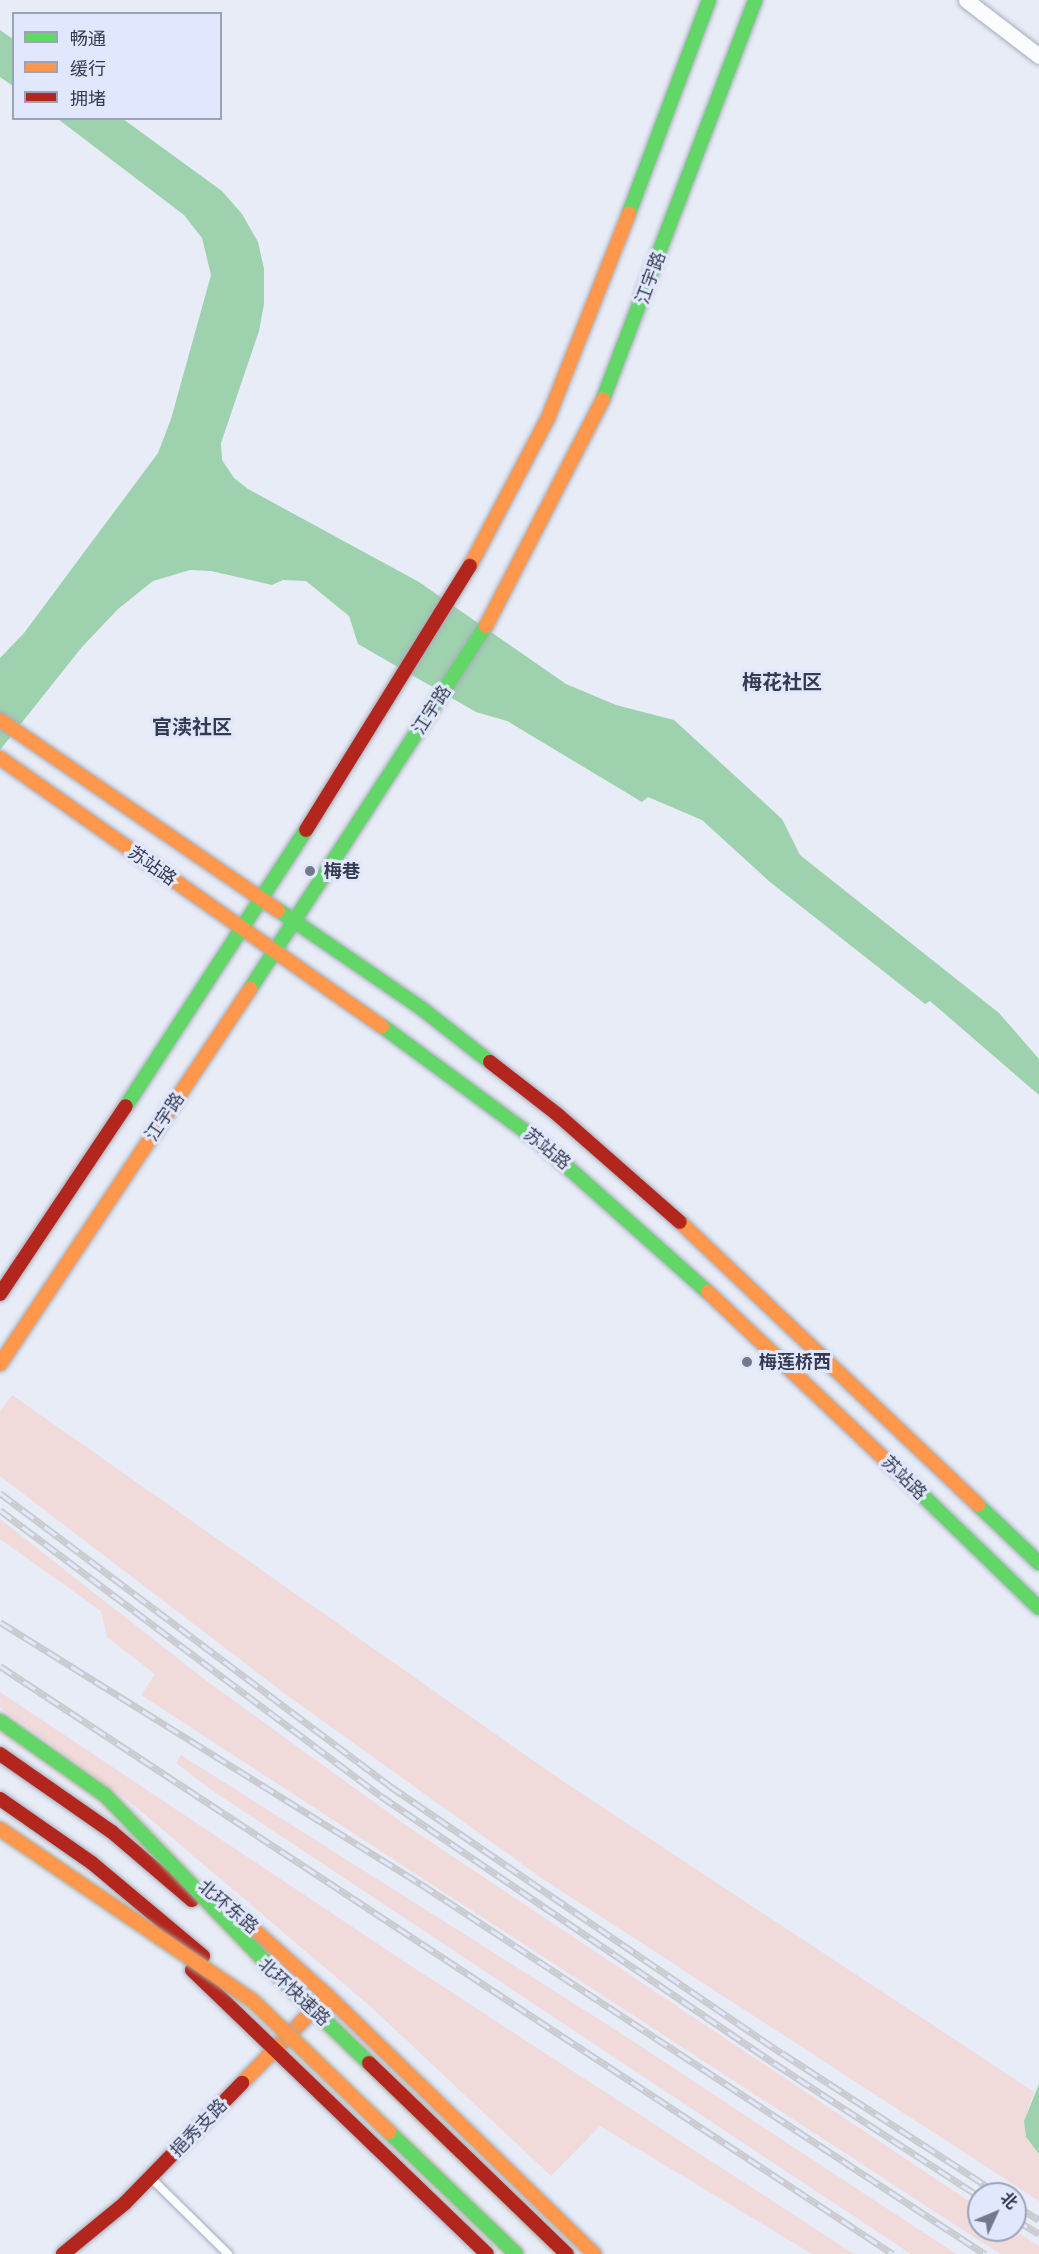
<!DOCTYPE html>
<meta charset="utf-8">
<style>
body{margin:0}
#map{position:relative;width:1039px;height:2254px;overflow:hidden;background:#e7ecf7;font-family:"DejaVu Sans","Noto Sans SC",sans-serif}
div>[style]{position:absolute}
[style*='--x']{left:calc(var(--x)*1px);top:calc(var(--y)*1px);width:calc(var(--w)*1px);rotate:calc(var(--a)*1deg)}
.green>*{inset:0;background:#f1dada}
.water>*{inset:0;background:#9ed1ae}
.roads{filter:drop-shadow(0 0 2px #a6abb9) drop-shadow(0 0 2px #a6abb9)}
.lane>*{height:8px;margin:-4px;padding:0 4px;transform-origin:4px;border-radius:4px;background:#fbfcfe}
.street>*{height:15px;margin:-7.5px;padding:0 7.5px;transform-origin:7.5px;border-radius:7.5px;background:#fbfcfe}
.fast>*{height:14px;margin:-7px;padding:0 7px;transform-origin:7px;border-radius:7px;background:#63d668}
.slow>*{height:14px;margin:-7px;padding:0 7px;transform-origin:7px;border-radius:7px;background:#ff974d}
.jam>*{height:14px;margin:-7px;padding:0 7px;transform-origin:7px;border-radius:7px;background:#b3261e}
.rail>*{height:7px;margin-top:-3.5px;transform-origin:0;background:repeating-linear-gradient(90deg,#e1e8fd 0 14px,#cacbcf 0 28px);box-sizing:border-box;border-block:2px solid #cacbcf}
.bridges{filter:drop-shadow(0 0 2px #aaa89a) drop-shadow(0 0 2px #aaa89a)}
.fast-bridge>*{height:14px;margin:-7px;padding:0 7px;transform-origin:7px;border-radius:7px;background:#63d668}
.slow-bridge>*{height:14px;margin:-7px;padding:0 7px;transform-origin:7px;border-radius:7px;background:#ff974d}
.jam-bridge>*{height:14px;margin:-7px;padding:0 7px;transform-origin:7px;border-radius:7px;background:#b3261e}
.dots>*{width:16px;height:16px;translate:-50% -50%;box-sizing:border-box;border:3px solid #e1e8fd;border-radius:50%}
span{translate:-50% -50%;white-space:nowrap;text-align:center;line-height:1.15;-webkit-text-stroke:6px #e1e8fd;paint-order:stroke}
.street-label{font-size:18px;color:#343b50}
.poi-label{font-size:18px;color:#343b50;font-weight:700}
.left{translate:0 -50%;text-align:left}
.neighbourhood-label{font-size:20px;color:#343b50;font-weight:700}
.legend{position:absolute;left:12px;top:12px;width:210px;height:108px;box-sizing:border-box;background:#e1e8fd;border:2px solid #9ca3b8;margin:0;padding:8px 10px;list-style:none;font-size:18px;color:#343b50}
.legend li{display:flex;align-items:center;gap:12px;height:30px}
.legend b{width:30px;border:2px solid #9ca3b8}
.north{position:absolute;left:967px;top:2182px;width:60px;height:60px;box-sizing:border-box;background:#e1e8fd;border:2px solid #9ca3b8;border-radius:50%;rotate:46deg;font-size:16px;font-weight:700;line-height:24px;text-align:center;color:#343b50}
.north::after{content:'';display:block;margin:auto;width:21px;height:27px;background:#73798a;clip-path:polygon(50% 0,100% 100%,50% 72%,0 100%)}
</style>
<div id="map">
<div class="green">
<i style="clip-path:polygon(12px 1395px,564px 1782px,1034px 2092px,1024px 2121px,1026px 2137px,1039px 2154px,1039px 2201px,543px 1879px,284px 1693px,0 1476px,0 1412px)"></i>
<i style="clip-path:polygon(0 1519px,204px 1679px,407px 1826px,979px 2208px,979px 2230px,1014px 2230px,1039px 2246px,1039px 2254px,1000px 2254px,141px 1695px,155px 1674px,107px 1637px,101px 1611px,0 1539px)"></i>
<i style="clip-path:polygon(0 1692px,405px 1962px,854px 2254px,812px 2254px,600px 2126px,551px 2176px,370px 2006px,129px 1801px,0 1707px)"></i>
<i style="clip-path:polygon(181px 1755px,608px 2025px,956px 2254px,911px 2254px,210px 1789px,176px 1763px)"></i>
</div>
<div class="water">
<i style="clip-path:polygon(0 30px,13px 39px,13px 86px,0 77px)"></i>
<i style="clip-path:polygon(58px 119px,123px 119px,222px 191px,242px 214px,258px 242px,264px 269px,264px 304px,259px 331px,221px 443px,222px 460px,234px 478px,248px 489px,419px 582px,566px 684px,616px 705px,674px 720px,782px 819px,800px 855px,999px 1013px,1039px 1059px,1039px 1095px,930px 1001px,925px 1004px,770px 882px,702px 820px,648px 797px,642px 802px,507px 721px,476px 712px,358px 644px,349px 616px,306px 581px,283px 580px,272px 585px,211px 571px,190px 570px,153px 581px,118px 609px,82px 647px,0 750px,0 658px,24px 633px,158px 453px,171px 419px,211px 275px,202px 238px,184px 215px)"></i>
<i style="clip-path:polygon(1039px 2084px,1039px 2154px,1026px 2137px,1024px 2121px)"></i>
</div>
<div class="roads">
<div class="lane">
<i style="--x:152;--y:2179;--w:107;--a:44.6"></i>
</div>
<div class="street">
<i style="--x:966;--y:0;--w:92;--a:37.5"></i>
</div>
<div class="fast">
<i style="--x:629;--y:213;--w:228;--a:-69.4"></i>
<i style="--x:603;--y:399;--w:427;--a:-69.1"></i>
<i style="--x:278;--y:910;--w:173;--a:34.4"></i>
<i style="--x:421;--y:1008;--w:88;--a:38"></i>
<i style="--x:250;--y:989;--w:433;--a:-57"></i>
<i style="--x:382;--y:1026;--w:191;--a:36.3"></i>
<i style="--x:536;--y:1139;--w:230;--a:41.7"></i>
<i style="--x:126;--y:1106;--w:330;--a:-56.9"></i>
<i style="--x:913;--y:1486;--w:175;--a:44.1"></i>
<i style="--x:978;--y:1505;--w:84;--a:43.6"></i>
</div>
<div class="slow">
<i style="--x:470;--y:566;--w:167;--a:-62.2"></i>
<i style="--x:548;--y:418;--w:220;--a:-68.4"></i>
<i style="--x:486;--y:626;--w:255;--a:-62.7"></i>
<i style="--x:0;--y:720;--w:337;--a:34.4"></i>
<i style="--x:0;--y:758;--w:467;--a:35.1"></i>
<i style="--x:680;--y:1222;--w:411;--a:43.5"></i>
<i style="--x:708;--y:1292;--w:282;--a:43.4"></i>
<i style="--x:0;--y:1364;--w:451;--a:-56.3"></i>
<i style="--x:223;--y:1902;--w:141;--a:41.8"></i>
<i style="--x:328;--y:1996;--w:371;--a:44.1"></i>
<i style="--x:242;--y:2083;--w:117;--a:-45.7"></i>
</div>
<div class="jam">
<i style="--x:306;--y:830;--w:311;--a:-58.2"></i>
<i style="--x:490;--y:1062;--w:86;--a:37.9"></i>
<i style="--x:558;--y:1115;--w:162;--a:41.3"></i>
<i style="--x:0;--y:1294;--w:226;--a:-56.2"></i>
<i style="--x:0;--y:1754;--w:136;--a:34.9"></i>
<i style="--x:112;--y:1832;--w:105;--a:40.4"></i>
<i style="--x:0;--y:1799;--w:112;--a:34.8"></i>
<i style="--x:92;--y:1863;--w:145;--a:40"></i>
<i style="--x:192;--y:1970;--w:409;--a:43.9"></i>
<i style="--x:63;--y:2254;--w:80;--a:-39.4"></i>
<i style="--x:125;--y:2203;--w:168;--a:-45.7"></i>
</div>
</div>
<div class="rail">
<i style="--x:0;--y:1493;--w:488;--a:36.9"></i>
<i style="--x:390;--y:1786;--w:474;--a:34.3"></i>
<i style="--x:782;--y:2053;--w:259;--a:33"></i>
<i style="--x:0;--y:1510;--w:476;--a:36.9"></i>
<i style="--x:381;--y:1796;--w:475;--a:34.2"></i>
<i style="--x:774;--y:2063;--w:244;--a:33"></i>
<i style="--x:0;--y:1622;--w:496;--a:31.9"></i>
<i style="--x:421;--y:1884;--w:675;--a:33.27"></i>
<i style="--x:0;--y:1666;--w:1069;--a:33.36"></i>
<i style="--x:1015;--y:2205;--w:28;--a:32"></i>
<i style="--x:1015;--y:2219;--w:28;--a:32"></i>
</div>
<div class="bridges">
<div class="fast-bridge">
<i style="--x:0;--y:1721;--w:128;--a:35.2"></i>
<i style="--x:105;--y:1795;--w:251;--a:46.1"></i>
<i style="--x:279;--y:1976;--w:125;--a:44"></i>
<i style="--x:389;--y:2132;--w:176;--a:43.8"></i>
</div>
<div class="slow-bridge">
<i style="--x:0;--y:1829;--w:306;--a:34.2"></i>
<i style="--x:253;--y:2001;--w:189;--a:43.9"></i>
</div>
<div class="jam-bridge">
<i style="--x:369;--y:2063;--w:275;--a:44"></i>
</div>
</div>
<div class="dots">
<i style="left:310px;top:871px;background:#73798a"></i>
<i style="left:747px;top:1362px;background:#73798a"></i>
</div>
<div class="street-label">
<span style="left:651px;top:278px;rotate:-70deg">江宇路</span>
<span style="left:432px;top:710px;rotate:-57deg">江宇路</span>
<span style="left:152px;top:866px;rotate:35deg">苏站路</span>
<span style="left:165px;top:1117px;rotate:-56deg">江宇路</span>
<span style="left:547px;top:1149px;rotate:39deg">苏站路</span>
<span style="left:904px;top:1478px;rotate:44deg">苏站路</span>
<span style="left:228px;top:1907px;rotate:40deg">北环东路</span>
<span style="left:294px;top:1992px;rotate:43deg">北环快速路</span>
<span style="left:199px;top:2128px;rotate:-46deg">挹秀支路</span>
</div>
<div class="poi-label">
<span class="left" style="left:324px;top:871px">梅巷</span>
<span class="left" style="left:759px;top:1362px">梅莲桥西</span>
</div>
<div class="neighbourhood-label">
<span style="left:782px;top:682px">梅花社区</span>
<span style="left:192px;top:727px">官渎社区</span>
</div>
<ul class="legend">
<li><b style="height:8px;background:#63d668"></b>畅通</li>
<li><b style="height:8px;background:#ff974d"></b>缓行</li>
<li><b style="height:8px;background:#b3261e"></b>拥堵</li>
</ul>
<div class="north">北</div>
</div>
